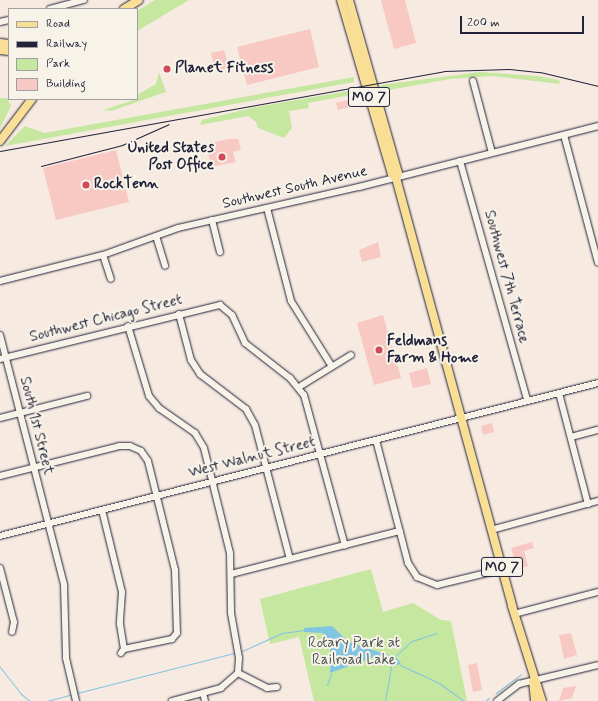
<!DOCTYPE html>
<style>
body{margin:0}
#map{position:relative;width:598px;height:701px;overflow:hidden;background:#f7eae1;font-family:Mynerve,sans-serif}
div>[style]{position:absolute}
[style*='--x']{left:calc(var(--x)*1px);top:calc(var(--y)*1px);width:calc(var(--w)*1px);rotate:calc(var(--a)*1deg)}
.green>*{inset:0;background:#c6e7a0}
.water>*{inset:0;background:#81c5e2}
.stream>*{height:1px;margin:-0.5px;padding:0 0.5px;transform-origin:0.5px;border-radius:0.5px;background:#81c5e2}
.building>*{inset:0;background:#f8c8c3}
.roads{filter:drop-shadow(0 0 1px #22223b) drop-shadow(0 0 1px #22223b)}
.minor>*{height:6px;margin:-3px;padding:0 3px;transform-origin:3px;border-radius:3px;background:#f7f3e8}
.major>*{height:8px;margin:-4px;padding:0 4px;transform-origin:4px;border-radius:4px;background:#f9df96}
.rail>*{height:1px;margin:-0.5px;padding:0 0.5px;transform-origin:0.5px;border-radius:0.5px;background:#22223b}
.dots>*{width:11px;height:11px;translate:-50% -50%;box-sizing:border-box;border:2px solid #f7f3e8;border-radius:50%}
span{translate:-50% -50%;white-space:nowrap;text-align:center;line-height:1.15;-webkit-text-stroke:4px #f7f3e8;paint-order:stroke}
.shield-label span{padding:1px 3px;background:#f7f3e8;border:1px solid;border-radius:3px;-webkit-text-stroke-width:0}
.shield-label{font-size:14px;color:#22223b;font-weight:700}
.poi-label{font-size:15px;color:#22223b;font-weight:700}
.left{translate:0 -50%;text-align:left}
.right{translate:-100% -50%;text-align:right}
.street-label{font-size:15px;color:#22223b}
.park-label{font-size:15px;color:#4b5354}
.legend{position:absolute;left:8px;top:8px;width:130px;height:92px;box-sizing:border-box;background:#f7f3e8;border:1px solid #a29fa3;margin:0;padding:5px 7px;list-style:none;font-size:12px;color:#22223b}
.legend li{display:flex;align-items:center;gap:8px;height:20px}
.legend b{width:20px;border:1px solid #a29fa3}
.scale{position:absolute;left:460px;top:16px;width:124px;height:18px;box-sizing:border-box;border:2px solid #22223b;border-top:0;padding-left:5px;font-size:12px;line-height:14px;white-space:nowrap;color:#22223b;-webkit-text-stroke:3px #f7f3e8;paint-order:stroke}
</style>
<div id="map">
<div class="green">
<i style="clip-path:polygon(155px 0,189px 0,137px 31px,137px 11px)"></i>
<i style="clip-path:polygon(159px 72px,166px 92px,111px 111px,103px 110px,137px 99px,137px 95px,156px 84px)"></i>
<i style="clip-path:polygon(479px 72px,538px 76px,559px 80px,560px 84px,493px 76px,450px 79px,383px 91px,381px 85px)"></i>
<i style="clip-path:polygon(354px 77px,354px 82px,5px 146px,25px 126px,44px 133px)"></i>
<i style="clip-path:polygon(359px 89px,361px 93px,308px 103px,309px 108px,289px 111px,292px 128px,284px 138px,258px 128px,256px 122px,248px 116px,200px 125px,202px 120px,251px 108px)"></i>
<i style="clip-path:polygon(0 98px,7px 98px,11px 106px,0 128px)"></i>
<i style="clip-path:polygon(371px 569px,383px 612px,413px 603px,441px 620px,451px 621px,467px 701px,314px 701px,299px 637px,270px 644px,260px 599px)"></i>
</div>
<div class="water">
<i style="clip-path:polygon(332px 626px,349px 642px,397px 658px,401px 664px,391px 666px,374px 657px,330px 673px,331px 652px,326px 637px,322px 633px,304px 632px,304px 628px)"></i>
</div>
<div class="stream">
<i style="--x:242;--y:651;--w:44;--a:-24.2"></i>
<i style="--x:282;--y:633;--w:22;--a:-8"></i>
<i style="--x:394;--y:657;--w:24;--a:-42"></i>
<i style="--x:412;--y:641;--w:26;--a:-18"></i>
<i style="--x:400;--y:665;--w:43;--a:24.8"></i>
<i style="--x:439;--y:683;--w:31;--a:36"></i>
<i style="--x:0;--y:667;--w:34;--a:52"></i>
<i style="--x:21;--y:694;--w:11;--a:38"></i>
<i style="--x:327;--y:685;--w:12;--a:-70"></i>
<i style="--x:77;--y:693;--w:162;--a:-14.3"></i>
<i style="--x:496;--y:693;--w:31;--a:-37"></i>
<i style="--x:47;--y:701;--w:24;--a:-15"></i>
<i style="--x:385;--y:701;--w:36;--a:-80"></i>
<i style="--x:485;--y:701;--w:5;--a:-37"></i>
</div>
<div class="building">
<i style="clip-path:polygon(381px 0,405px 0,416px 43px,394px 49px)"></i>
<i style="clip-path:polygon(310px 29px,319px 67px,247px 85px,237px 47px)"></i>
<i style="clip-path:polygon(224px 50px,229px 68px,215px 71px,211px 53px)"></i>
<i style="clip-path:polygon(356px 98px,357px 105px,338px 110px,336px 103px)"></i>
<i style="clip-path:polygon(229px 139px,238px 139px,241px 150px,233px 152px,236px 162px,211px 167px,206px 144px)"></i>
<i style="clip-path:polygon(116px 150px,129px 202px,56px 220px,43px 168px)"></i>
<i style="clip-path:polygon(378px 242px,381px 257px,362px 262px,359px 250px)"></i>
<i style="clip-path:polygon(383px 315px,401px 378px,374px 385px,357px 323px)"></i>
<i style="clip-path:polygon(427px 368px,431px 384px,413px 388px,409px 373px)"></i>
<i style="clip-path:polygon(492px 423px,494px 432px,483px 435px,481px 426px)"></i>
<i style="clip-path:polygon(532px 542px,534px 548px,524px 551px,528px 566px,517px 569px,511px 548px)"></i>
<i style="clip-path:polygon(571px 633px,577px 655px,564px 659px,559px 635px)"></i>
<i style="clip-path:polygon(477px 663px,482px 690px,473px 692px,468px 665px)"></i>
<i style="clip-path:polygon(576px 686px,572px 698px,559px 701px,563px 688px)"></i>
</div>
<div class="roads">
<div class="minor">
<i style="--x:50;--y:9;--w:35;--a:-15"></i>
<i style="--x:0;--y:22;--w:9;--a:-13"></i>
<i style="--x:473;--y:81;--w:74;--a:75.2"></i>
<i style="--x:564;--y:135;--w:132;--a:75.1"></i>
<i style="--x:460;--y:161;--w:248;--a:74.3"></i>
<i style="--x:267;--y:208;--w:96;--a:75.5"></i>
<i style="--x:291;--y:301;--w:75;--a:58"></i>
<i style="--x:212;--y:220;--w:33;--a:76"></i>
<i style="--x:156;--y:236;--w:31;--a:73"></i>
<i style="--x:103;--y:255;--w:25;--a:72"></i>
<i style="--x:0;--y:281;--w:106;--a:-14.2"></i>
<i style="--x:103;--y:255;--w:80;--a:-19.8"></i>
<i style="--x:178;--y:228;--w:186;--a:-12.8"></i>
<i style="--x:359;--y:187;--w:247;--a:-14.3"></i>
<i style="--x:179;--y:314;--w:48;--a:75.4"></i>
<i style="--x:191;--y:360;--w:17;--a:57"></i>
<i style="--x:200;--y:374;--w:58;--a:37.3"></i>
<i style="--x:246;--y:409;--w:18;--a:61"></i>
<i style="--x:255;--y:425;--w:138;--a:75.4"></i>
<i style="--x:128;--y:326;--w:73;--a:73.3"></i>
<i style="--x:149;--y:396;--w:16;--a:50"></i>
<i style="--x:159;--y:408;--w:44;--a:34.8"></i>
<i style="--x:195;--y:433;--w:17;--a:59"></i>
<i style="--x:204;--y:448;--w:108;--a:76.1"></i>
<i style="--x:230;--y:553;--w:60;--a:89"></i>
<i style="--x:231;--y:613;--w:46;--a:79.9"></i>
<i style="--x:239;--y:658;--w:15;--a:94"></i>
<i style="--x:238;--y:673;--w:23;--a:139"></i>
<i style="--x:221;--y:688;--w:51;--a:165.1"></i>
<i style="--x:0;--y:335;--w:258;--a:75.6"></i>
<i style="--x:64;--y:585;--w:73;--a:88.4"></i>
<i style="--x:66;--y:658;--w:44;--a:76.9"></i>
<i style="--x:0;--y:359;--w:227;--a:-13.8"></i>
<i style="--x:220;--y:305;--w:16;--a:40"></i>
<i style="--x:232;--y:315;--w:31;--a:65"></i>
<i style="--x:245;--y:343;--w:57;--a:37.9"></i>
<i style="--x:290;--y:378;--w:22;--a:51"></i>
<i style="--x:304;--y:395;--w:156;--a:74.8"></i>
<i style="--x:299;--y:387;--w:61;--a:-31.6"></i>
<i style="--x:559;--y:393;--w:115;--a:75.4"></i>
<i style="--x:0;--y:418;--w:90;--a:-14.2"></i>
<i style="--x:571;--y:437;--w:28;--a:-15"></i>
<i style="--x:376;--y:440;--w:127;--a:75.4"></i>
<i style="--x:408;--y:563;--w:17;--a:57"></i>
<i style="--x:417;--y:577;--w:22;--a:22"></i>
<i style="--x:437;--y:585;--w:68;--a:-13.6"></i>
<i style="--x:0;--y:476;--w:123;--a:-14.1"></i>
<i style="--x:119;--y:446;--w:11;--a:0"></i>
<i style="--x:130;--y:446;--w:12;--a:24"></i>
<i style="--x:141;--y:451;--w:12;--a:55"></i>
<i style="--x:148;--y:461;--w:112;--a:76.1"></i>
<i style="--x:175;--y:570;--w:63;--a:88.2"></i>
<i style="--x:177;--y:633;--w:8;--a:130"></i>
<i style="--x:172;--y:639;--w:49;--a:168.2"></i>
<i style="--x:124;--y:649;--w:5;--a:127"></i>
<i style="--x:102;--y:510;--w:84;--a:76.3"></i>
<i style="--x:122;--y:592;--w:32;--a:94"></i>
<i style="--x:120;--y:624;--w:25;--a:81"></i>
<i style="--x:491;--y:530;--w:111;--a:-15.2"></i>
<i style="--x:0;--y:536;--w:617;--a:-14.35"></i>
<i style="--x:0;--y:568;--w:56;--a:75.5"></i>
<i style="--x:14;--y:622;--w:10;--a:101"></i>
<i style="--x:231;--y:574;--w:174;--a:-14.3"></i>
<i style="--x:514;--y:614;--w:87;--a:-14.7"></i>
<i style="--x:238;--y:673;--w:33;--a:27"></i>
<i style="--x:267;--y:688;--w:10;--a:-6"></i>
<i style="--x:203;--y:693;--w:8;--a:76"></i>
<i style="--x:497;--y:701;--w:28;--a:-38"></i>
<i style="--x:519;--y:684;--w:81;--a:-13.5"></i>
</div>
<div class="major">
<i style="--x:341;--y:0;--w:181;--a:73.7"></i>
<i style="--x:392;--y:174;--w:6;--a:45"></i>
<i style="--x:396;--y:178;--w:443;--a:74.8"></i>
<i style="--x:512;--y:606;--w:100;--a:72.5"></i>
<i style="--x:349;--y:0;--w:180;--a:74.2"></i>
<i style="--x:398;--y:173;--w:5;--a:112"></i>
<i style="--x:124;--y:9;--w:17;--a:-31"></i>
<i style="--x:0;--y:43;--w:9;--a:6"></i>
<i style="--x:0;--y:50;--w:9;--a:6"></i>
<i style="--x:0;--y:141;--w:53;--a:-52.7"></i>
<i style="--x:533;--y:681;--w:20;--a:84"></i>
</div>
</div>
<div class="rail">
<i style="--x:0;--y:151;--w:451;--a:-10.2"></i>
<i style="--x:444;--y:71;--w:65;--a:-1.8"></i>
<i style="--x:509;--y:69;--w:31;--a:6"></i>
<i style="--x:540;--y:72;--w:60;--a:13.6"></i>
<i style="--x:41;--y:166;--w:84;--a:-14.5"></i>
<i style="--x:122;--y:145;--w:51;--a:-24.1"></i>
</div>
<div class="dots">
<i style="left:167px;top:69px;background:#d1495b"></i>
<i style="left:222px;top:157px;background:#d1495b"></i>
<i style="left:86px;top:185px;background:#d1495b"></i>
<i style="left:379px;top:350px;background:#d1495b"></i>
</div>
<div class="shield-label">
<span style="left:369px;top:97px">MO 7</span>
<span style="left:502px;top:567px">MO 7</span>
</div>
<div class="poi-label">
<span class="left" style="left:175px;top:69px">Planet Fitness</span>
<span class="right" style="left:214px;top:157px">United States<br>Post Office</span>
<span class="left" style="left:94px;top:185px">RockTenn</span>
<span class="left" style="left:387px;top:350px">Feldmans<br>Farm &amp; Home</span>
</div>
<div class="street-label">
<span style="left:295px;top:188px;rotate:-13deg">Southwest South Avenue</span>
<span style="left:506px;top:277px;rotate:75deg">Southwest 7th Terrace</span>
<span style="left:106px;top:319px;rotate:-14deg">Southwest Chicago Street</span>
<span style="left:36px;top:426px;rotate:76deg">South 1st Street</span>
<span style="left:252px;top:458px;rotate:-14deg">West Walnut Street</span>
</div>
<div class="park-label">
<span style="left:354px;top:652px">Rotary Park at<br>Railroad Lake</span>
</div>
<ul class="legend">
<li><b style="height:5px;background:#f9df96"></b>Road</li>
<li><b style="height:5px;background:#22223b"></b>Railway</li>
<li><b style="height:11px;background:#c6e7a0"></b>Park</li>
<li><b style="height:11px;background:#f8c8c3"></b>Building</li>
</ul>
<div class="scale">200 m</div>
</div>
